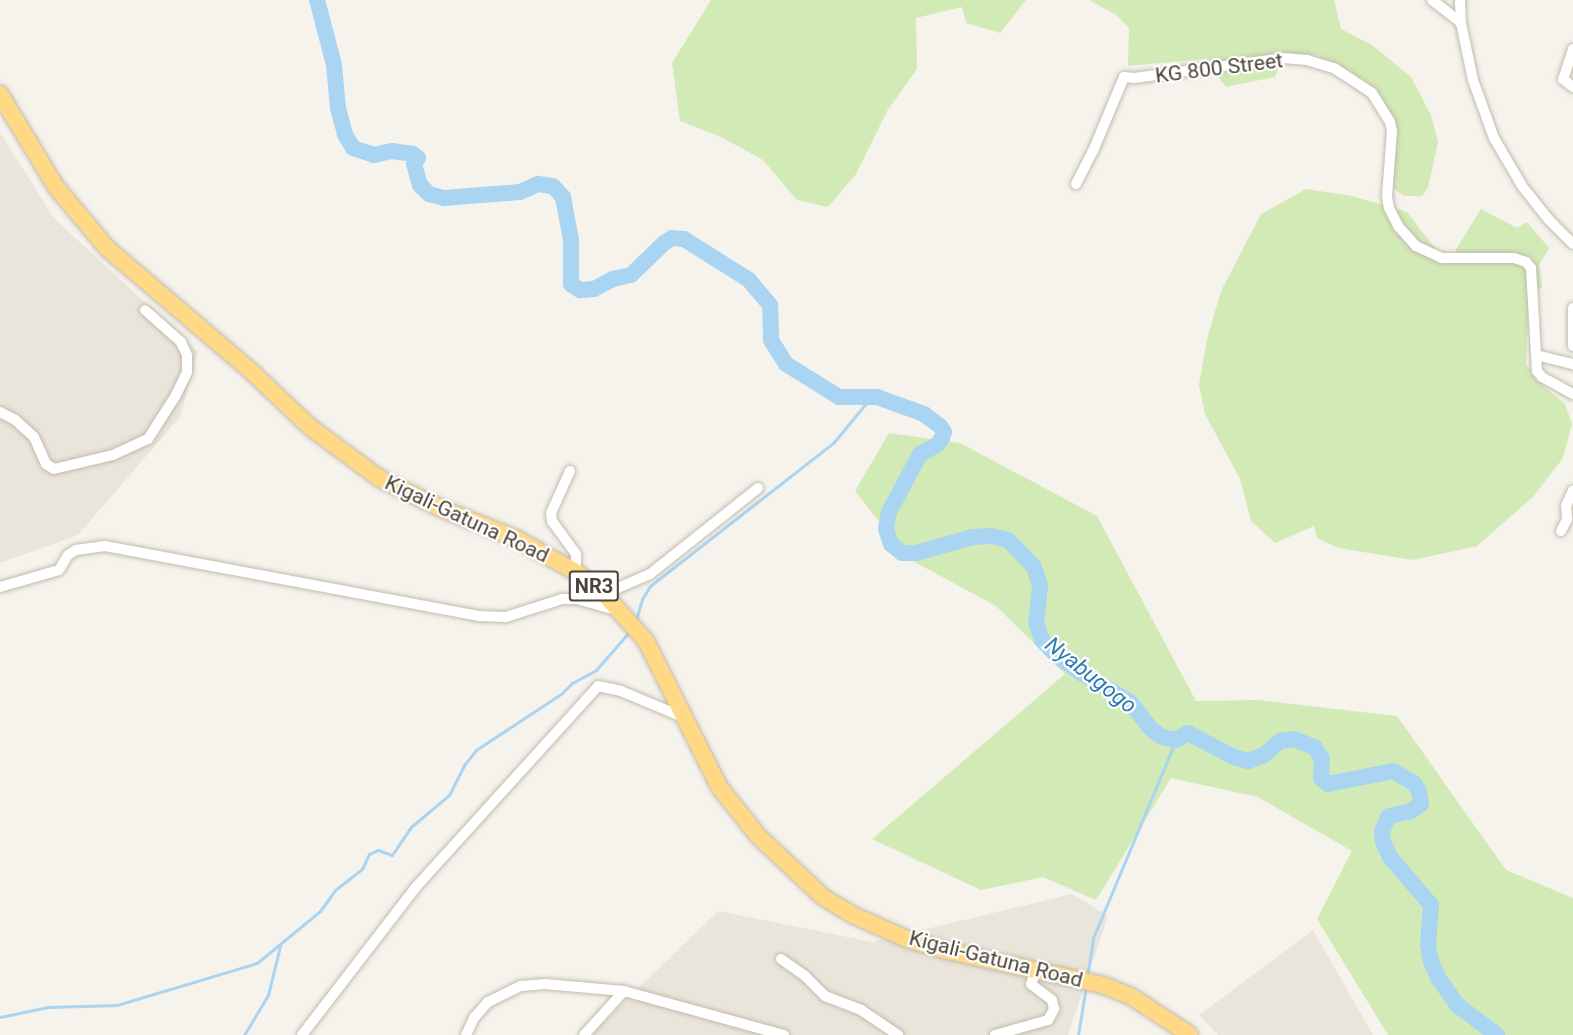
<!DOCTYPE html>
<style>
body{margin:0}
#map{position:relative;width:1573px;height:1035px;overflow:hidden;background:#f6f3ec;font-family:Roboto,sans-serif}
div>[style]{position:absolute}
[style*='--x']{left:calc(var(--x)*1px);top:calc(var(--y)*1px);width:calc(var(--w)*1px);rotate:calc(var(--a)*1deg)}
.residential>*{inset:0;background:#eae5da}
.green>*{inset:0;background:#d2eab5}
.stream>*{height:3px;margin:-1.5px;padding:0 1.5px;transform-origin:1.5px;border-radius:1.5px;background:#a9d4f2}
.river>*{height:16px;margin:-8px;padding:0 8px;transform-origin:8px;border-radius:8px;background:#a9d4f2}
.roads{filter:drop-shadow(0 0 2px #c2bbae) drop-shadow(0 0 2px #c2bbae)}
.minor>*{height:10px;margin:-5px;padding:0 5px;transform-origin:5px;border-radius:5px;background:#fff}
.trunk>*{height:16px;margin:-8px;padding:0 8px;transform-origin:8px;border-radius:8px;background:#ffd985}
span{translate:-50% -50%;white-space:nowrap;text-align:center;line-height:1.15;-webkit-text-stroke:4.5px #fff;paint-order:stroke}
.shield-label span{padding:2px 4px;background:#fff;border:2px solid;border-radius:4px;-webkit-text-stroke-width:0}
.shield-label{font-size:20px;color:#4b4439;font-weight:700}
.street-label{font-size:21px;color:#4b4439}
.water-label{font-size:22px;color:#2e7ab2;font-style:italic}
</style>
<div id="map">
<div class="residential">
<i style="clip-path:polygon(0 132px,53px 217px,198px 352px,180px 417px,78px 535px,0 563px)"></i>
<i style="clip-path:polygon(1072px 894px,1108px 916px,1068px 1035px,590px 1035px,718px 911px,872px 942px)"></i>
<i style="clip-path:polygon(1313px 930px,1373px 1035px,1218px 1035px,1199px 1015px)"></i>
</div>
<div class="green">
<i style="clip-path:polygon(711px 0,1026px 0,1000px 33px,966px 23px,962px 7px,916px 18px,917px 69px,887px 111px,856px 174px,828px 207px,797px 200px,763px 160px,719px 136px,680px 121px,672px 63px)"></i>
<i style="clip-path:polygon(1089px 0,1334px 0,1341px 29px,1372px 45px,1411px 77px,1431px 115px,1438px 142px,1428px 188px,1422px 196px,1404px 196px,1392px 187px,1397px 129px,1392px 115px,1367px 82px,1344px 68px,1316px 55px,1284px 55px,1275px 77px,1226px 87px,1205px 59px,1128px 66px,1129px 28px,1116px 15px)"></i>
<i style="clip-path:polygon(1306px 189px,1352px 196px,1407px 212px,1447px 264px,1481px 209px,1517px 228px,1527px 222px,1549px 248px,1539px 265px,1542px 287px,1529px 295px,1526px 364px,1541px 384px,1565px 404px,1572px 424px,1563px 458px,1533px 497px,1477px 546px,1413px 560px,1338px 548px,1317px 538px,1314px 526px,1275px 543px,1251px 521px,1240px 479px,1205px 414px,1199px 385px,1207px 339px,1221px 291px,1261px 214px)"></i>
<i style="clip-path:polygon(889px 433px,960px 443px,1097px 516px,1196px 701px,1258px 700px,1397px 716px,1506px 870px,1573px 898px,1573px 1035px,1388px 1035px,1317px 919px,1352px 851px,1258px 797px,1171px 778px,1096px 900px,1043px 877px,981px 890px,872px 839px,1065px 674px,996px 606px,909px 559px,855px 491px)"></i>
</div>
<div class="stream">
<i style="--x:636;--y:620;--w:22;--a:-74"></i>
<i style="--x:642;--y:599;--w:15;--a:-58"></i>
<i style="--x:650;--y:586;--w:234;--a:-38"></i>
<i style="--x:834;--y:442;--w:60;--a:-50.4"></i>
<i style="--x:1087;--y:977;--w:39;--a:-81"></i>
<i style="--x:1093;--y:938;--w:215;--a:-67.3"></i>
<i style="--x:0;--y:1017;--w:49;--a:-11.8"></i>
<i style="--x:48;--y:1007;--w:69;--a:-1.7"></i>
<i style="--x:117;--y:1005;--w:146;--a:-16.7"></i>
<i style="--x:257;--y:963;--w:82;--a:-39.5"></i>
<i style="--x:320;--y:911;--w:26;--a:-54"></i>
<i style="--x:335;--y:890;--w:34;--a:-38"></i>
<i style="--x:362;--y:869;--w:17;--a:-65"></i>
<i style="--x:369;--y:854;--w:10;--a:-24"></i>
<i style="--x:378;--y:850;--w:15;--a:20"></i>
<i style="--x:392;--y:855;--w:34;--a:-56"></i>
<i style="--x:411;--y:827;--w:50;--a:-40.1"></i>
<i style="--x:449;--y:795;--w:34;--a:-63"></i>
<i style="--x:464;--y:765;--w:19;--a:-51"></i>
<i style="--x:476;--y:750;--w:102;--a:-33.4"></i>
<i style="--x:561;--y:694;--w:16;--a:-45"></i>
<i style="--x:572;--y:683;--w:27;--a:-28"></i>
<i style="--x:596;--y:670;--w:52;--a:-48.9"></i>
<i style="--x:244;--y:1035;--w:47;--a:-59"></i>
<i style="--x:268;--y:995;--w:50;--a:-76.2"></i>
<i style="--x:1078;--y:1035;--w:50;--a:-80.7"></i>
</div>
<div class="river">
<i style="--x:317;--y:0;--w:67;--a:75.3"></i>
<i style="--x:334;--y:65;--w:43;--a:84.7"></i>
<i style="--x:338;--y:108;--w:28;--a:75"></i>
<i style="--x:345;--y:135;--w:15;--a:58"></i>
<i style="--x:353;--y:148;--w:22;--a:18"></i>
<i style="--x:374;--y:155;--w:18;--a:-13"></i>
<i style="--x:392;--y:151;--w:21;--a:8"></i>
<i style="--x:413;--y:154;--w:6;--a:39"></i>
<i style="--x:418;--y:158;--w:7;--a:124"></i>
<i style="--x:414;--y:164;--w:22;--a:74"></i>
<i style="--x:420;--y:185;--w:13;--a:45"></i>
<i style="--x:429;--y:194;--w:16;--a:15"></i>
<i style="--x:444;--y:198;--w:76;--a:-4.5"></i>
<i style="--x:520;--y:192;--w:20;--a:-24"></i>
<i style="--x:538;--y:184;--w:15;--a:8"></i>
<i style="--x:553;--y:186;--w:15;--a:48"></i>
<i style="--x:563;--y:197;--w:44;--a:79.5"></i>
<i style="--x:571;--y:240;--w:44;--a:90"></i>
<i style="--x:571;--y:284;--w:11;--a:34"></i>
<i style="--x:580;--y:290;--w:14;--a:-4"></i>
<i style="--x:594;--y:289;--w:21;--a:-28"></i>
<i style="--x:613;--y:279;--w:18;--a:-13"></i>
<i style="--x:631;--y:275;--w:46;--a:-44.1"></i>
<i style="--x:664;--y:243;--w:9;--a:-32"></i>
<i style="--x:672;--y:238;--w:12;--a:5"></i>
<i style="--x:684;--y:239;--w:77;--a:32.2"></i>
<i style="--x:749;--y:280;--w:33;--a:50"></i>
<i style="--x:770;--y:305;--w:35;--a:88"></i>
<i style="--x:771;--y:340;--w:28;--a:58"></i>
<i style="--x:786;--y:364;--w:62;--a:31.9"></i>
<i style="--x:839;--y:397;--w:38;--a:0"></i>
<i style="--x:877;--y:397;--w:50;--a:19.9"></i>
<i style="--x:924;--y:414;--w:20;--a:37"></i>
<i style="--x:940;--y:426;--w:7;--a:56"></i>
<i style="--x:944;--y:432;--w:6;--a:108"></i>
<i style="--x:942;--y:438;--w:9;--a:126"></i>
<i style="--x:937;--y:445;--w:19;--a:152"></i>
<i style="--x:920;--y:454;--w:66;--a:118.1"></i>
<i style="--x:889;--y:512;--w:17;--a:100"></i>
<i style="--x:886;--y:529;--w:16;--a:72"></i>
<i style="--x:891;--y:544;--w:14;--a:39"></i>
<i style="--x:902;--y:553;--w:14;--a:0"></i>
<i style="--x:916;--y:553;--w:59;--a:-15.7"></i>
<i style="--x:973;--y:537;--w:18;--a:-3"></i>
<i style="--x:991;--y:536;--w:17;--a:13"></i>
<i style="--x:1008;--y:540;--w:37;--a:46"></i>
<i style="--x:1034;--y:567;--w:20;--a:72"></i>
<i style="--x:1040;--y:586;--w:36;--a:96"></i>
<i style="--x:1036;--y:622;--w:19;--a:72"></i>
<i style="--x:1042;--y:640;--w:22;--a:47"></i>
<i style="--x:1057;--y:656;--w:32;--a:35"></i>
<i style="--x:1083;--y:674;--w:55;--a:30.8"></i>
<i style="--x:1130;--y:702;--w:33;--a:52"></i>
<i style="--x:1150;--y:728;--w:15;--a:37"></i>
<i style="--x:1162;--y:737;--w:14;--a:12"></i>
<i style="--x:1176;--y:740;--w:14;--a:-30"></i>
<i style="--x:1188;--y:733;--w:52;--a:27.6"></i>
<i style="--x:1234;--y:757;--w:15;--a:16"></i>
<i style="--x:1248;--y:761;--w:17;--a:-21"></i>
<i style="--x:1264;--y:755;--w:21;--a:-41"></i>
<i style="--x:1280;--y:741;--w:14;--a:-8"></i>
<i style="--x:1294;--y:739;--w:22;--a:22"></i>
<i style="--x:1314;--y:747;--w:14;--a:56"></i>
<i style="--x:1322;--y:759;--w:19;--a:93"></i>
<i style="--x:1321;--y:778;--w:9;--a:41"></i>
<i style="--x:1328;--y:784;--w:66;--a:-11.3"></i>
<i style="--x:1393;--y:771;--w:24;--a:30"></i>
<i style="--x:1414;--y:783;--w:10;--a:61"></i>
<i style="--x:1419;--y:792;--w:12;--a:81"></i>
<i style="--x:1421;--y:804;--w:12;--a:145"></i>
<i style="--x:1411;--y:811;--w:23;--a:167"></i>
<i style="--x:1389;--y:816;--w:17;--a:115"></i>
<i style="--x:1382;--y:831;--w:11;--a:85"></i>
<i style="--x:1383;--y:842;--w:17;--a:65"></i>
<i style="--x:1390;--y:857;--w:63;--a:49.5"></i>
<i style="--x:1431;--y:905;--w:40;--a:94.3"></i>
<i style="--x:1428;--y:945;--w:17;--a:80"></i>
<i style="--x:1431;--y:962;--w:19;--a:65"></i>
<i style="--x:1439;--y:979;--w:32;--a:55"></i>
<i style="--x:1457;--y:1005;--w:50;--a:36.9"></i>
</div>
<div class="roads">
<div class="minor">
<i style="--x:1432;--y:0;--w:37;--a:38"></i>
<i style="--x:1460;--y:0;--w:23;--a:88"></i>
<i style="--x:1461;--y:23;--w:58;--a:78.1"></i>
<i style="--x:1473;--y:80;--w:62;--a:70.1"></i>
<i style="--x:1494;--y:138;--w:56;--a:59.7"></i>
<i style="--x:1522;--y:186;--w:43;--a:51.5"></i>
<i style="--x:1549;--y:220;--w:34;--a:45"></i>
<i style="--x:1573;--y:49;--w:32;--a:108"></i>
<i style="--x:1563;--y:79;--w:13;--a:39"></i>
<i style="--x:1076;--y:184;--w:37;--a:-63"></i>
<i style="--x:1093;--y:151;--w:80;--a:-67.3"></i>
<i style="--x:1124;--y:77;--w:10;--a:6"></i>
<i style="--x:1134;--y:78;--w:150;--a:-7.6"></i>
<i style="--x:1283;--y:58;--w:24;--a:5"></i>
<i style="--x:1307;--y:60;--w:28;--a:17"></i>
<i style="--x:1334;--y:68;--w:45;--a:33.3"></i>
<i style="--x:1372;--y:93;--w:34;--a:58"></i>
<i style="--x:1390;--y:122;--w:9;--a:77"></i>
<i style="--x:1392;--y:131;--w:65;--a:94.4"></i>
<i style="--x:1387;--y:196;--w:12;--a:81"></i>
<i style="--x:1389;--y:208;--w:20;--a:63"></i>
<i style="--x:1398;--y:226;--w:27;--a:48"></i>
<i style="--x:1416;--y:246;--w:29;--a:25"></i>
<i style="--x:1442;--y:258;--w:72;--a:0"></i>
<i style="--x:1514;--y:258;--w:13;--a:18"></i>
<i style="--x:1526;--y:262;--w:8;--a:50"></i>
<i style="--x:1531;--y:268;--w:103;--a:86.7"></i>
<i style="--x:1537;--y:371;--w:8;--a:50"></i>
<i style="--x:1542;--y:377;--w:35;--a:29"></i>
<i style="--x:1573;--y:308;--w:38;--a:90"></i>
<i style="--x:1536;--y:355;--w:38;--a:14"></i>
<i style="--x:0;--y:412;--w:16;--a:27"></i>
<i style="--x:14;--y:419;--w:27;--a:42"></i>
<i style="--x:34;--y:437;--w:30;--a:66"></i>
<i style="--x:46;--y:464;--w:9;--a:32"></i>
<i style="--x:54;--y:469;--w:61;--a:-13.3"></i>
<i style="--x:113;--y:455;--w:38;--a:-25"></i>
<i style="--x:148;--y:439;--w:52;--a:-57.5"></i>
<i style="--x:176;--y:395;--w:25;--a:-64"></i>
<i style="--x:187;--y:372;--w:17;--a:-90"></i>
<i style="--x:187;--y:355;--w:14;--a:-115"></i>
<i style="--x:181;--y:342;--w:48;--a:-138.4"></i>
<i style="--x:570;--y:471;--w:46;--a:114.3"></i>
<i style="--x:551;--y:513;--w:8;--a:83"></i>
<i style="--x:552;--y:521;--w:41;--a:54"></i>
<i style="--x:576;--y:554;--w:18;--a:90"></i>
<i style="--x:1561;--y:531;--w:13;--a:-63"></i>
<i style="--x:1567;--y:519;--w:13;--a:-94"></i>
<i style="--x:1566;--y:506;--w:17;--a:-66"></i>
<i style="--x:0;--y:587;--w:61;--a:-16.1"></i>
<i style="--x:59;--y:570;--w:17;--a:-59"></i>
<i style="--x:68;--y:555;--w:9;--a:-32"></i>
<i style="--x:76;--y:550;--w:29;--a:-8"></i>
<i style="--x:105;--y:546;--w:380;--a:10.6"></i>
<i style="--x:479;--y:616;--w:27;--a:2"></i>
<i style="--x:506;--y:617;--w:59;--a:-17.8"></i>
<i style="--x:562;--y:599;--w:15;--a:0"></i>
<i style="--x:577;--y:599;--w:41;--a:15.8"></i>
<i style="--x:604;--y:594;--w:50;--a:-23.5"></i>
<i style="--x:650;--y:574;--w:138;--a:-38.5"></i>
<i style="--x:781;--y:959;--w:28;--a:35"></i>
<i style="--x:804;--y:975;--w:30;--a:45"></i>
<i style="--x:825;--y:996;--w:39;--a:21"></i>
<i style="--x:861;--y:1010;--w:45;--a:34"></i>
<i style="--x:302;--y:1035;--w:187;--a:-52.4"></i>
<i style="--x:416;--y:887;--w:271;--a:-47.8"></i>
<i style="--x:598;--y:686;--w:24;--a:12"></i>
<i style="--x:621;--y:691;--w:67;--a:22.8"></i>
<i style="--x:466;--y:1035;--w:19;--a:-65"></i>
<i style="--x:474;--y:1018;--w:21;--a:-49"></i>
<i style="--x:488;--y:1002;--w:37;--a:-26"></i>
<i style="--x:521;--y:986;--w:24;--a:-5"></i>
<i style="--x:545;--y:984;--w:79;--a:5.1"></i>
<i style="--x:624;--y:991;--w:166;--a:15.4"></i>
<i style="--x:584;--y:1035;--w:59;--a:-47.7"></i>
<i style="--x:995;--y:1035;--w:55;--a:-15.8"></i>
<i style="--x:1048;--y:1020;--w:13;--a:-61"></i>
<i style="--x:1054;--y:1009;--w:9;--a:-103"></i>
<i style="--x:1052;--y:1000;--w:26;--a:-143"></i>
<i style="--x:1031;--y:984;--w:15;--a:-70"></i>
</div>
<div class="trunk">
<i style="--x:0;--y:94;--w:109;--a:58.9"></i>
<i style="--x:56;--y:187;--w:80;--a:50.1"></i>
<i style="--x:107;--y:248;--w:191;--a:40.5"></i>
<i style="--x:252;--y:372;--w:80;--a:43.5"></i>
<i style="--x:310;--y:427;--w:86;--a:36.5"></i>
<i style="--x:379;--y:478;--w:68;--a:26.2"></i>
<i style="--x:440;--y:508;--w:83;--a:21.9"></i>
<i style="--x:517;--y:539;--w:68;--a:29.2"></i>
<i style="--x:576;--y:572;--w:36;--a:38"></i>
<i style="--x:604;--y:594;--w:63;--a:48.2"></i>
<i style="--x:646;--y:641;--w:165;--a:63.3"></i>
<i style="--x:720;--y:788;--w:61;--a:51.6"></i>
<i style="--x:758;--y:836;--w:89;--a:43.2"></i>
<i style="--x:823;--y:897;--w:35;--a:31"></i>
<i style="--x:853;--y:915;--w:59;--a:24"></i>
<i style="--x:907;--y:939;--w:43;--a:16.3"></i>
<i style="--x:948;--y:951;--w:159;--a:12.4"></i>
<i style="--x:1103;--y:985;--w:31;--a:22"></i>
<i style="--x:1132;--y:997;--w:69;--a:33.2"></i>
</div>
</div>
<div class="shield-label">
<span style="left:594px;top:586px">NR3</span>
</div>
<div class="street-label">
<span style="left:1219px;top:68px;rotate:-7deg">KG 800 Street</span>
<span style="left:467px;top:519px;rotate:25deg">Kigali-Gatuna Road</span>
<span style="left:996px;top:959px;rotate:14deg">Kigali-Gatuna Road</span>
</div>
<div class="water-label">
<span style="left:1091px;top:675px;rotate:38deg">Nyabugogo</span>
</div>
</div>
